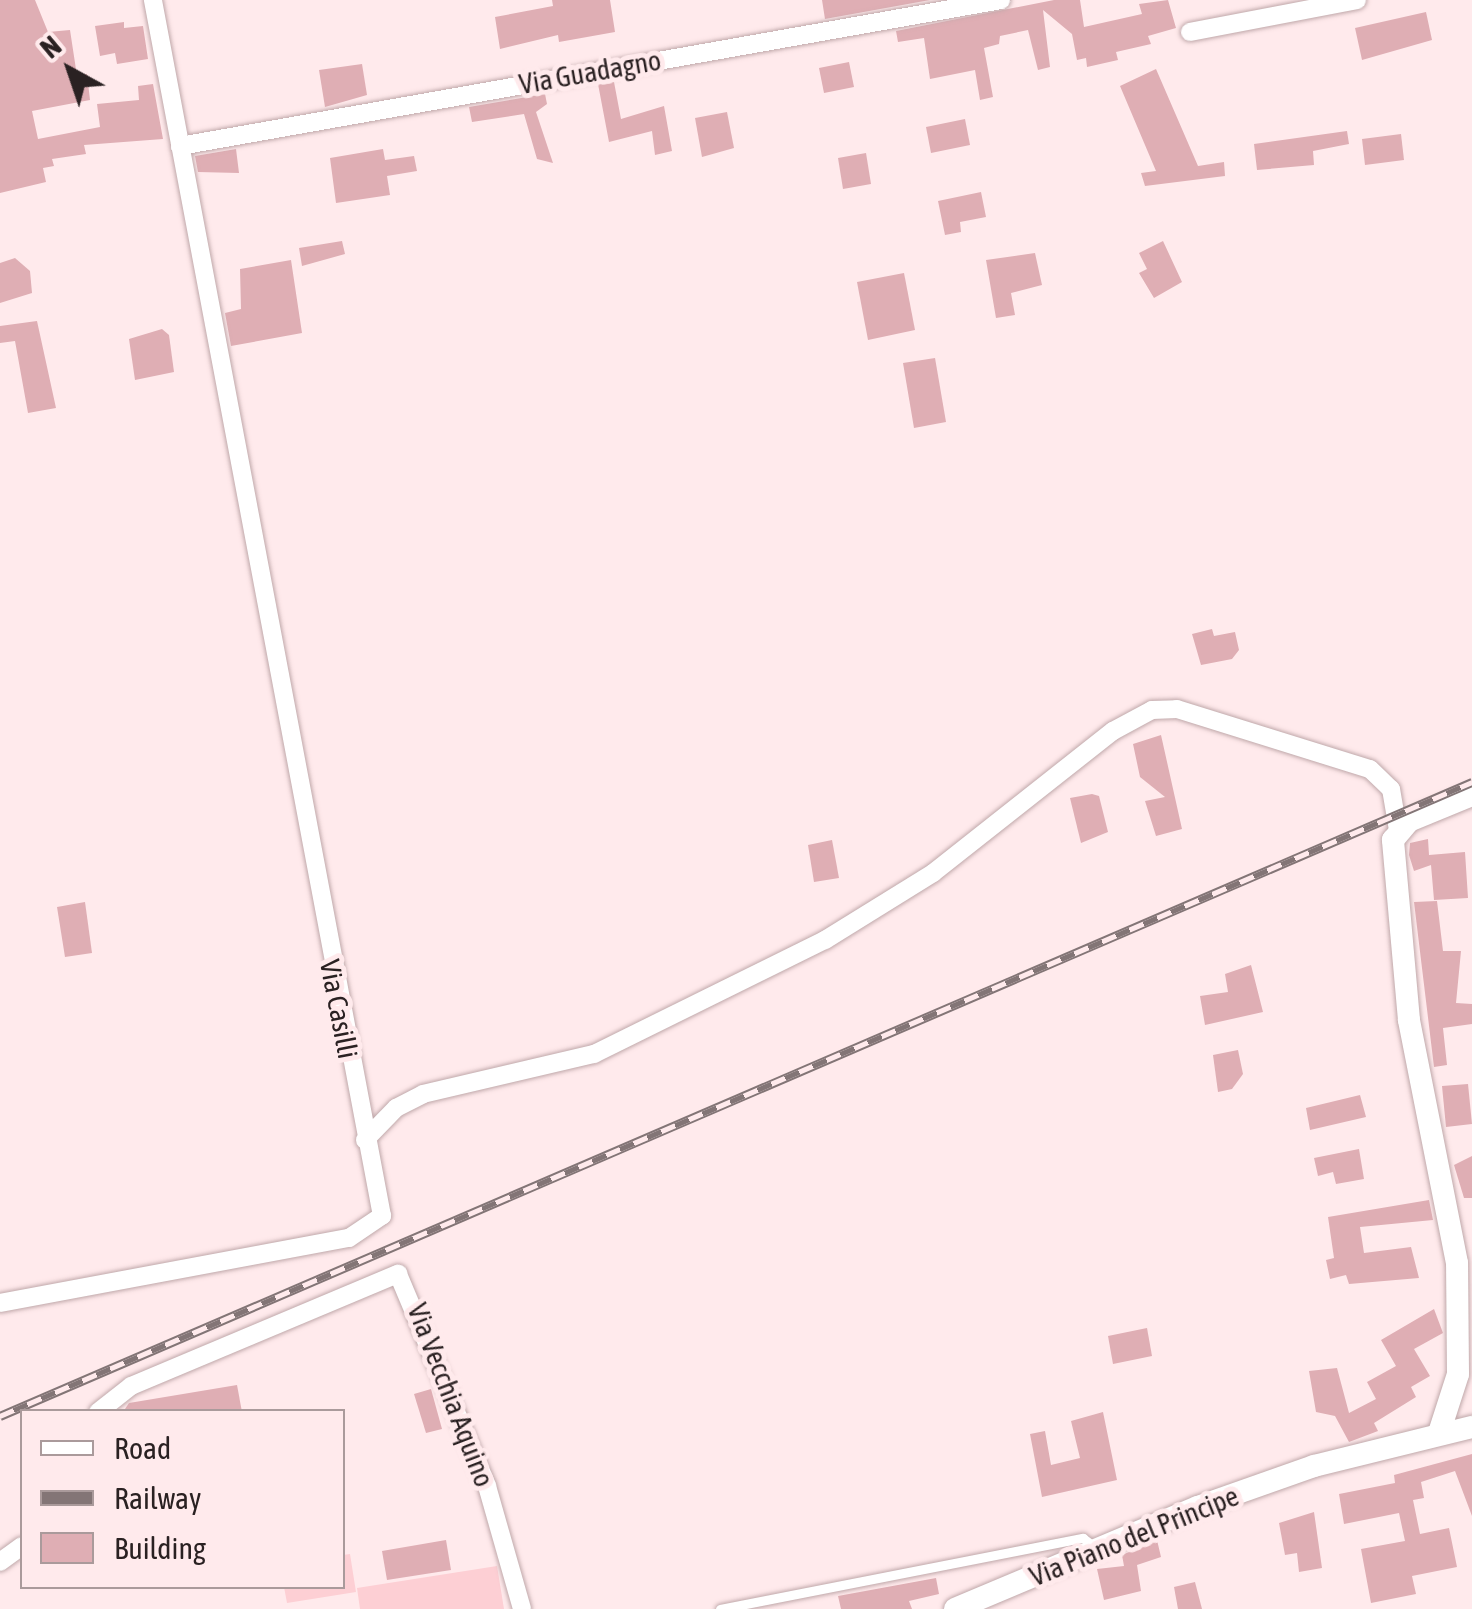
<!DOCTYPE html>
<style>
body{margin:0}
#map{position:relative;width:1472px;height:1609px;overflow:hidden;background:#ffeaec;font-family:"Asap Condensed",sans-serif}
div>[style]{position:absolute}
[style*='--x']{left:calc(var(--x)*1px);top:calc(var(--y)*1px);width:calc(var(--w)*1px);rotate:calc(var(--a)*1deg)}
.green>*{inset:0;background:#fdcfd4}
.building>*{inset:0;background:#dfaeb4}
.roads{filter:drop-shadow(0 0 2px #c0a8aa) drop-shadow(0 0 2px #c0a8aa)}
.service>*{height:9px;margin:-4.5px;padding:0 4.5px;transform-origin:4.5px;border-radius:4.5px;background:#fff}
.minor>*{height:18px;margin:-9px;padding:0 9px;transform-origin:9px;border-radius:9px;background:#fff}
.tertiary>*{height:22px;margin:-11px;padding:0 11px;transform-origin:11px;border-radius:11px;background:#fff}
.rail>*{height:9px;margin-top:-4.5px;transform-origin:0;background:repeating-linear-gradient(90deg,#ffeaec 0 15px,#837576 0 30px);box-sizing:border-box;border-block:2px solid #837576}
span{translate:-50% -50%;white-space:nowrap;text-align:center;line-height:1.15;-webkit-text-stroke:10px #ffeaec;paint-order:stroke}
.street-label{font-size:28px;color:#2a2122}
.legend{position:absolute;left:20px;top:1409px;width:325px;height:180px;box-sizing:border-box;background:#ffeaec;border:2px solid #aa9a9b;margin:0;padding:12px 18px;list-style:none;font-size:30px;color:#2a2122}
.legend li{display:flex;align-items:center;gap:20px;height:50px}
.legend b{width:50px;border:2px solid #aa9a9b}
.north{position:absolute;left:20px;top:20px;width:100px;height:100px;-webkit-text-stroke:8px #ffeaec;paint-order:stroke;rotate:320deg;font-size:28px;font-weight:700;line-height:40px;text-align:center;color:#2a2122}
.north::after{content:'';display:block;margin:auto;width:35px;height:45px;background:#2a2122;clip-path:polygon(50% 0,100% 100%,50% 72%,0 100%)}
</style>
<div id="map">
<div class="green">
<i style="clip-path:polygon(350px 1554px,356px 1592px,287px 1603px,284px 1587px,342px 1586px,343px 1555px)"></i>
<i style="clip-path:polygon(497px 1566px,504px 1609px,360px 1609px,357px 1588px)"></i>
</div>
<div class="building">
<i style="clip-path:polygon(0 0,35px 0,48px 32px,70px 30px,77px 76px,87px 74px,90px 100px,32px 111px,38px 139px,100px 127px,97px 104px,139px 100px,138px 86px,153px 84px,163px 139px,84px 145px,86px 154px,52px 159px,54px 166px,43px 168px,46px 182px,0 193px)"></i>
<i style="clip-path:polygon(552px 0,610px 0,615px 32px,559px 42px,558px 35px,500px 49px,495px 17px,553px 6px)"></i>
<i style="clip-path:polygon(822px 0,930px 0,825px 19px)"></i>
<i style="clip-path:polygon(1054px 0,1080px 0,1084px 27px,1142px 14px,1139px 4px,1168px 0,1176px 28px,1148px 36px,1151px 44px,1116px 52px,1118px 60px,1087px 67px,1086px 58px,1077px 60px,1072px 34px,1043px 10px,1050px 67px,1038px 70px,1028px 30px,1000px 36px,999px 44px,984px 48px,993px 97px,980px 100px,975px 70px,930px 79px,924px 38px,898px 42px,896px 31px)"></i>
<i style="clip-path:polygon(1426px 12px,1432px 40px,1362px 60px,1355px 28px)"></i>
<i style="clip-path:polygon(124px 22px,124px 28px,143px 26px,148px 59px,117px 64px,115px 53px,100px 56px,95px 26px)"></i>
<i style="clip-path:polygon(849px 62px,854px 87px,824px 93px,819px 68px)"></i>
<i style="clip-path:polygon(362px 64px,367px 95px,325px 107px,319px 70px)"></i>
<i style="clip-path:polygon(1156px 69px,1198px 166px,1224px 162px,1225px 176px,1145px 186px,1141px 173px,1156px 171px,1120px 86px)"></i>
<i style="clip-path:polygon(614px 82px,621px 119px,664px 106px,672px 151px,655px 155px,652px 131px,609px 142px,598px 84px)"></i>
<i style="clip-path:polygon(545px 94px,547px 104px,536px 112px,553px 163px,537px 159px,524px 114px,472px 122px,469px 107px)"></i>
<i style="clip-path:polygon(727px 112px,734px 148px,702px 157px,695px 118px)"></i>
<i style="clip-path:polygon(965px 119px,970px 145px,931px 153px,926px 127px)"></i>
<i style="clip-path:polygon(1347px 131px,1349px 144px,1313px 151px,1314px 165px,1257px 170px,1254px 144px)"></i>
<i style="clip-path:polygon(1401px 134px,1404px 160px,1365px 165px,1362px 139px)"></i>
<i style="clip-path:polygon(236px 149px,239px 173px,198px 172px,195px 156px)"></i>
<i style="clip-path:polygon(383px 149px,385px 160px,414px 156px,417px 171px,387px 176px,390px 195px,336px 203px,330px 158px)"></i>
<i style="clip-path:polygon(866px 153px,871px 184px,843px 189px,838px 158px)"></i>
<i style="clip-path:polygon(981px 192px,986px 217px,960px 222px,961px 232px,945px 235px,938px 201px)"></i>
<i style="clip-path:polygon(342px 241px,345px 254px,302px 266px,299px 248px)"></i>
<i style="clip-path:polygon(1163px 241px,1182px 282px,1154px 298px,1139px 273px,1147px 269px,1139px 253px)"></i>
<i style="clip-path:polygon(1035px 253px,1042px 285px,1011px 293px,1015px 315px,996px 318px,986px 260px)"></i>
<i style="clip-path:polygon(15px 258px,30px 271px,32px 293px,0 303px,0 263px)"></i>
<i style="clip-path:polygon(291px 260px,302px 333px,231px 346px,225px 313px,241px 309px,240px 269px)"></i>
<i style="clip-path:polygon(904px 273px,915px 330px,868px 340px,857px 282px)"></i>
<i style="clip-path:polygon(37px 321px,56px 408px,28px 413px,15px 341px,0 343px,0 326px)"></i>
<i style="clip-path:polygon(162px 329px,169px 335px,174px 372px,135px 380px,129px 339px)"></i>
<i style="clip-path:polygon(935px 358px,946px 422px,914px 428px,903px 363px)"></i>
<i style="clip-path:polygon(1212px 629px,1214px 636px,1235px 632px,1239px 650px,1232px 659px,1201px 665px,1192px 634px)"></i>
<i style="clip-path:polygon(1161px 735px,1182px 829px,1156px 836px,1145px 801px,1165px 797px,1140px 777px,1133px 744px)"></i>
<i style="clip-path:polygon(1092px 794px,1099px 796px,1108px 832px,1081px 843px,1070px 798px)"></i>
<i style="clip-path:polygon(1428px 839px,1429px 855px,1465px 852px,1468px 898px,1434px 900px,1431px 865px,1414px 871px,1409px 855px,1410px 843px)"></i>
<i style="clip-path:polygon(832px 840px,839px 878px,814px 882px,808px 845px)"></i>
<i style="clip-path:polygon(1437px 901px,1443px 951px,1461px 951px,1456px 1003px,1472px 1004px,1472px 1024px,1443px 1028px,1447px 1065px,1434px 1067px,1414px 902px)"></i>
<i style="clip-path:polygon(85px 902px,92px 953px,65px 957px,57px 907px)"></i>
<i style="clip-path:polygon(1251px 965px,1263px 1012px,1205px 1025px,1200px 996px,1228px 992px,1225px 974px)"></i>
<i style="clip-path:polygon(1238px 1050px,1243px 1074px,1232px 1089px,1218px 1092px,1213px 1055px)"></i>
<i style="clip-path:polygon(1468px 1084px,1472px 1124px,1446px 1127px,1442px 1086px)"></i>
<i style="clip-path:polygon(1360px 1095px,1366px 1117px,1310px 1130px,1306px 1108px)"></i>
<i style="clip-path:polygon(1359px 1149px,1364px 1179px,1336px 1184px,1333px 1172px,1318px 1176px,1314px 1158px)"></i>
<i style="clip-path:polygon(1472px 1156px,1472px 1198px,1464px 1198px,1454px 1165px)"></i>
<i style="clip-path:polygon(1429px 1200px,1433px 1220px,1360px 1227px,1364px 1253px,1411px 1247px,1419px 1278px,1349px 1284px,1346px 1275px,1330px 1279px,1326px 1260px,1334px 1258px,1328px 1217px)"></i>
<i style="clip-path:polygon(1434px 1309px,1443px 1333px,1414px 1349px,1430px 1376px,1411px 1387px,1416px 1397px,1374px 1423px,1378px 1431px,1349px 1442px,1335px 1416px,1316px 1412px,1309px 1371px,1337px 1368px,1349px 1413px,1376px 1399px,1367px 1382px,1396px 1366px,1381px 1340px)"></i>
<i style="clip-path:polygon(1147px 1328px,1152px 1356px,1113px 1364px,1108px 1336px)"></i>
<i style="clip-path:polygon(237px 1385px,242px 1412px,123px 1412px,129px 1403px)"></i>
<i style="clip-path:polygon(431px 1389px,442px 1429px,426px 1433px,414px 1394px)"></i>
<i style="clip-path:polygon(1103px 1412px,1117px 1480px,1042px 1497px,1030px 1434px,1045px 1431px,1051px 1465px,1080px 1458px,1071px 1421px)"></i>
<i style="clip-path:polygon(1472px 1454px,1472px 1516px,1455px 1471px,1421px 1482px,1424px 1498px,1413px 1500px,1420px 1534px,1449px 1528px,1457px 1567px,1412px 1576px,1416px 1594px,1371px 1603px,1361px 1549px,1405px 1541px,1399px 1513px,1344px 1524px,1339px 1494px,1395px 1483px,1394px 1475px)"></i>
<i style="clip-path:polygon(1314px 1512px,1322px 1568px,1299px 1572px,1297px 1553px,1285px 1555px,1279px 1523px)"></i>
<i style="clip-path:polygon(446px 1540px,451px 1570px,387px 1580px,382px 1551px)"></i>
<i style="clip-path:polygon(1157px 1540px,1161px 1557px,1137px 1565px,1141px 1591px,1104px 1600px,1097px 1569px,1124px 1566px,1122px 1555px)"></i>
<i style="clip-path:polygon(936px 1578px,939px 1594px,909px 1601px,912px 1609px,841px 1609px,838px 1596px)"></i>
<i style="clip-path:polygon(1195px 1582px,1202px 1609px,1178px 1609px,1174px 1587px)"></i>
</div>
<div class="roads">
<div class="service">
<i style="--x:720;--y:1609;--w:370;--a:-11.1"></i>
<i style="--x:1083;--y:1538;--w:15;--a:37"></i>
</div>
<div class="minor">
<i style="--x:1190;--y:32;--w:170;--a:-10.8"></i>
<i style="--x:180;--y:146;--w:834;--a:-10.08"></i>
<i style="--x:365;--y:1140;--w:45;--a:-45.9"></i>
<i style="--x:396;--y:1108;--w:30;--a:-27"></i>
<i style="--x:423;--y:1094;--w:176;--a:-13.2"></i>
<i style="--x:594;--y:1054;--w:258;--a:-26.3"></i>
<i style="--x:825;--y:940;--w:127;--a:-31.8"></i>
<i style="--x:933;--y:873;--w:229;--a:-38.3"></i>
<i style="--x:1113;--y:731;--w:44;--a:-28.3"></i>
<i style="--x:1152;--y:710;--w:25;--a:-2"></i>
<i style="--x:1177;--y:709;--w:202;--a:17.3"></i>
<i style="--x:1370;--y:769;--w:29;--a:44"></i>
<i style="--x:1391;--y:789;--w:42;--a:80.3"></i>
<i style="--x:0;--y:1303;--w:355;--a:-10.6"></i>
<i style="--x:349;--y:1238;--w:40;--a:-34"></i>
<i style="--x:382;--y:1216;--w:1237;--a:-100.67"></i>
<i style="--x:98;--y:1412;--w:42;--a:-38.2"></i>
<i style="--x:131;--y:1386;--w:290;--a:-22.8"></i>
<i style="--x:398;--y:1274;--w:230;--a:67.2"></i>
<i style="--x:487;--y:1486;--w:128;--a:74.1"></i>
<i style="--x:0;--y:1562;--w:27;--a:-36"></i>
</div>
<div class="tertiary">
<i style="--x:1439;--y:1433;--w:62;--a:-72.1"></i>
<i style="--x:1458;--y:1374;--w:111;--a:-90.5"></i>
<i style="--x:1457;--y:1263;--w:248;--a:-101.2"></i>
<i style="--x:1409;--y:1020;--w:181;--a:-95.1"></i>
<i style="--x:1393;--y:840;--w:25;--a:-50"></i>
<i style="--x:1409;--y:821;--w:68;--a:-22.4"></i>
<i style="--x:955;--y:1609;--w:264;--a:-22.8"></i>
<i style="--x:1198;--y:1507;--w:123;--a:-19.5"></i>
<i style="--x:1314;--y:1466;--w:163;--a:-13.9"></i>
</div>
</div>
<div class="rail">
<i style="--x:0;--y:1416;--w:1603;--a:-23.3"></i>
</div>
<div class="street-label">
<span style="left:590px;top:72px;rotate:-10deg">Via Guadagno</span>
<span style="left:339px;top:1009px;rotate:79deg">Via Casilli</span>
<span style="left:451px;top:1395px;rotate:69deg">Via Vecchia Aquino</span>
<span style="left:1134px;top:1536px;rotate:-22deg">Via Piano del Principe</span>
</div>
<ul class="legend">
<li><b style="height:12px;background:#fff"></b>Road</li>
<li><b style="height:12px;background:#837576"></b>Railway</li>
<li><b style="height:28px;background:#dfaeb4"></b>Building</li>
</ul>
<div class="north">N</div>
</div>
